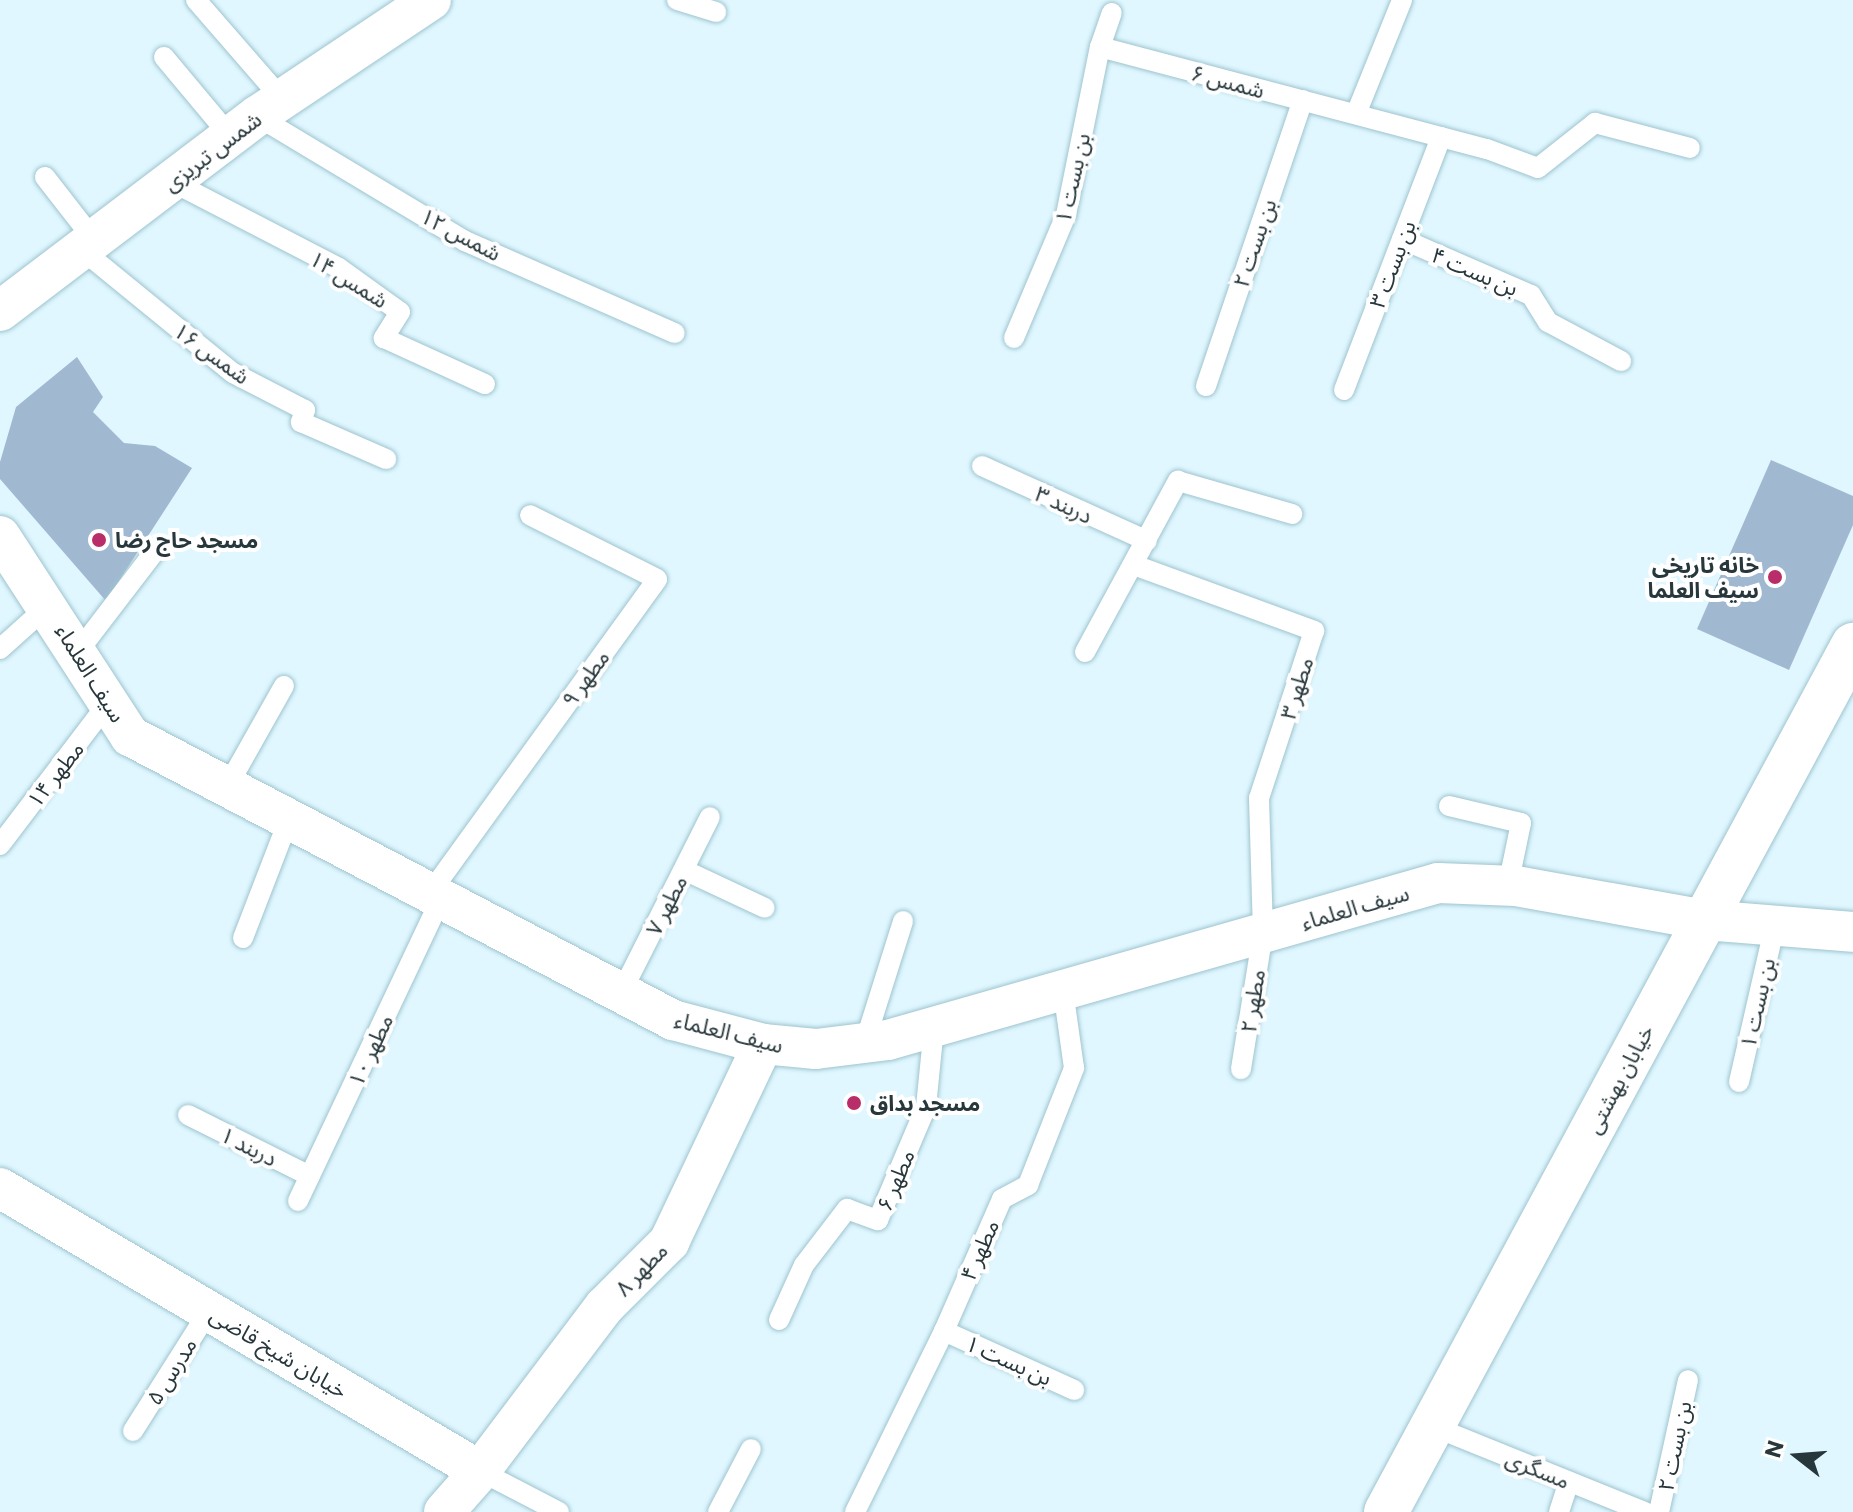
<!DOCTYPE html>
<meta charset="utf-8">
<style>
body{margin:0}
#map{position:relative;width:1853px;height:1512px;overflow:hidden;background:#e0f7ff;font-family:Commissioner,"Noto Sans Arabic",sans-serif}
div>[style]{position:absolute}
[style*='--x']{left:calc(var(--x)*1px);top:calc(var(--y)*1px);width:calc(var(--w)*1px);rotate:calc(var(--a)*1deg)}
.building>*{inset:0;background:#a0b9d1}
.roads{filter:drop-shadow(0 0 2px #9ec4cf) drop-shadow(0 0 2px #9ec4cf)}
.lane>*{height:20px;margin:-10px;padding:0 10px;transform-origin:10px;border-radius:10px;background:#fff}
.street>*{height:40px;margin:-20px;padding:0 20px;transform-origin:20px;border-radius:20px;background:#fff}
.secondary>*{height:44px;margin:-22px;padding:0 22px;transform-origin:22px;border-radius:22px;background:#fff}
.dots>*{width:22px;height:22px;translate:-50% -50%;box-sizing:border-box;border:4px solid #fff;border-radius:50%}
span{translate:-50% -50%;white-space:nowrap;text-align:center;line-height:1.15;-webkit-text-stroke:8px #fff;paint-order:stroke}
.street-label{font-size:22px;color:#27373b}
.poi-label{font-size:22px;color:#27373b;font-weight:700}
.left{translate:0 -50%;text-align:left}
.right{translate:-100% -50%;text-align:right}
.north{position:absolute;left:1757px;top:1416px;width:80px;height:80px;-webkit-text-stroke:6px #fff;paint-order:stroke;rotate:287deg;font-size:22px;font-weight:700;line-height:32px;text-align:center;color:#27373b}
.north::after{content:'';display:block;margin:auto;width:28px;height:36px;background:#27373b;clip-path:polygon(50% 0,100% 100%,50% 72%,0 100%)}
</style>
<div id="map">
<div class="building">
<i style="clip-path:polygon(77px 357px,103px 397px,93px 412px,124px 443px,155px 446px,192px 468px,106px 601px,0 479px,0 462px,16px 407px)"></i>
<i style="clip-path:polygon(1771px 460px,1853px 496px,1853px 525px,1789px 670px,1697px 629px)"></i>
</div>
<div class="roads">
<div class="lane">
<i style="--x:196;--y:0;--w:131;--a:49"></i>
<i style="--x:677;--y:0;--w:41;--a:17.1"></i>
<i style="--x:1100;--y:47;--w:400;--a:14.8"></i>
<i style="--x:1487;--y:149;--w:54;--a:20.4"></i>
<i style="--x:1538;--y:168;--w:73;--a:-38.3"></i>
<i style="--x:1595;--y:123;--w:98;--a:14.7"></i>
<i style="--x:164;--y:57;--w:103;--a:50.1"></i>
<i style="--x:1356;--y:114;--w:123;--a:-68"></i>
<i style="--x:257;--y:116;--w:243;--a:31"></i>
<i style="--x:465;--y:241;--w:229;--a:23.7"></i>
<i style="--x:45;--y:177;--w:80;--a:52.1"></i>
<i style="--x:171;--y:181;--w:189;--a:27.4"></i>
<i style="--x:339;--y:268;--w:75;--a:35.8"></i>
<i style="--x:400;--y:312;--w:31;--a:122"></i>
<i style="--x:384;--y:338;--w:111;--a:24.5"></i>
<i style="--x:1402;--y:239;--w:141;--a:23.5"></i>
<i style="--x:1531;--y:295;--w:32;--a:58"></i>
<i style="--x:1548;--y:322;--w:83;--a:28.1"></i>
<i style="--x:81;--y:249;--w:196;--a:39.2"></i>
<i style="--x:233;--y:373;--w:81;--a:27.2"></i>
<i style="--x:305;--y:410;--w:13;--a:108"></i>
<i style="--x:301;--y:422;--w:93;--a:23.5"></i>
<i style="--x:1014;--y:338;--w:134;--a:-67.1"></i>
<i style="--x:1066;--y:215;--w:171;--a:-78.6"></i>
<i style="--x:1100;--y:47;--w:36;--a:-71"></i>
<i style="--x:1206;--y:386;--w:302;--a:-71.3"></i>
<i style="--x:1344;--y:390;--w:271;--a:-69"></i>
<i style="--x:982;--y:466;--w:181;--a:24.4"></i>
<i style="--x:1134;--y:565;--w:192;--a:20.1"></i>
<i style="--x:1314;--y:631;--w:176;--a:108.2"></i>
<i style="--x:1259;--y:798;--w:135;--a:88.3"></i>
<i style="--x:1263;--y:933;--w:138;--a:99.2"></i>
<i style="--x:0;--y:649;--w:64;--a:-41.9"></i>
<i style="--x:1085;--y:652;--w:195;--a:-61.5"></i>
<i style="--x:1178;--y:481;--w:119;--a:16.1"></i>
<i style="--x:77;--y:653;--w:128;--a:-52.6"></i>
<i style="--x:227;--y:787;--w:116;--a:-60.6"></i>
<i style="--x:1449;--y:806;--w:74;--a:13.3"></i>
<i style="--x:1521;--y:823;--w:63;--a:101.8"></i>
<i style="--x:0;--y:845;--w:180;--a:-52.7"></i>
<i style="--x:684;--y:870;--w:89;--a:25.1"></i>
<i style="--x:430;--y:893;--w:387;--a:-54.1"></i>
<i style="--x:657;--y:579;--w:142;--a:-153.3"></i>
<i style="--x:243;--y:938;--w:128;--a:-68.9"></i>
<i style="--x:621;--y:993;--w:197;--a:-63.2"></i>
<i style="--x:864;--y:1045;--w:130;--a:-72.5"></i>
<i style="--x:1739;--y:1082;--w:161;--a:-77.1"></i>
<i style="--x:188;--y:1115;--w:136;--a:26.6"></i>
<i style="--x:298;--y:1201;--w:334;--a:-64.7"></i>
<i style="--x:779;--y:1320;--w:60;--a:-65.6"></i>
<i style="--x:804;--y:1265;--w:71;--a:-52.5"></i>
<i style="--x:847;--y:1209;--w:33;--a:20"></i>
<i style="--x:878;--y:1220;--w:123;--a:-67"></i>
<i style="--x:926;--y:1107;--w:80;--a:-84.3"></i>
<i style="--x:944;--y:1331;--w:143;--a:24.4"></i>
<i style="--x:1432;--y:1426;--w:230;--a:22"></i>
<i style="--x:133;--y:1431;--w:142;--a:-57.7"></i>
<i style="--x:480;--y:1471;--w:89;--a:27.4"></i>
<i style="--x:718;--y:1512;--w:71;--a:-62.4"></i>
<i style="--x:855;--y:1512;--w:202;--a:-63.8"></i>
<i style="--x:944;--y:1331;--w:144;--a:-66.3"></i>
<i style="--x:1002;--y:1199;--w:30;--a:-28"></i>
<i style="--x:1028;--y:1185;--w:126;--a:-68.5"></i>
<i style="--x:1074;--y:1068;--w:79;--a:-98"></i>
<i style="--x:1559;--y:1512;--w:32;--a:-72"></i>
<i style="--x:1659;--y:1512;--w:135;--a:-77.6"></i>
</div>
<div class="street">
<i style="--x:0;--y:311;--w:323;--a:-37.2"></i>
<i style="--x:257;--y:116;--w:209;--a:-33.7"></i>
<i style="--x:0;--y:536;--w:239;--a:57"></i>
<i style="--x:130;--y:736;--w:613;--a:27.61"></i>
<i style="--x:673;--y:1020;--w:93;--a:14.9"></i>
<i style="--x:763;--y:1044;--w:53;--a:5.4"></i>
<i style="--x:816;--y:1049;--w:73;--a:-7.1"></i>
<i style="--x:888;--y:1040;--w:572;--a:-15.93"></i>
<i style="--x:1438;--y:883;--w:78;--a:2.2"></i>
<i style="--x:1516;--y:886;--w:192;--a:10.2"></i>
<i style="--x:1705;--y:920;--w:148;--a:4.6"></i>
<i style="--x:0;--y:1188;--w:557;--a:30.52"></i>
<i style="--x:444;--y:1512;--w:55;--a:-48.7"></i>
<i style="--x:480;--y:1471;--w:207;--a:-52.9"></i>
<i style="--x:605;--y:1306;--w:91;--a:-45"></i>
<i style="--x:669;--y:1242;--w:219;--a:-64.6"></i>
</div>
<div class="secondary">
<i style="--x:1386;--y:1512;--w:985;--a:-61.69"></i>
</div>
</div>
<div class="dots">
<i style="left:99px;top:540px;background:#b92e68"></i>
<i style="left:1775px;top:577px;background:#b92e68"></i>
<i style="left:854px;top:1103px;background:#b92e68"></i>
</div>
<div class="street-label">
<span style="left:1228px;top:81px;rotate:15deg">شمس ۶</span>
<span style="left:212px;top:151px;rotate:-37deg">شمس تبریزی</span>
<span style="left:1072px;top:178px;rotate:-77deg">بن بست ۱</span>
<span style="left:461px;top:234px;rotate:28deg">شمس ۱۲</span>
<span style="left:1254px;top:243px;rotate:-71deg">بن بست ۲</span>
<span style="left:1392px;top:264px;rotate:-69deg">بن بست ۳</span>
<span style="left:1475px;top:271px;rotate:23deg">بن بست ۴</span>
<span style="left:349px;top:279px;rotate:32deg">شمس ۱۴</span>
<span style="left:212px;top:353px;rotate:36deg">شمس ۱۶</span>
<span style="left:1064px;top:504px;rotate:25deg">دربند ۳</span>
<span style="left:91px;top:673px;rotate:58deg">سیف العلماء</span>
<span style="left:585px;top:678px;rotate:-54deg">مطهر ۹</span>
<span style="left:1296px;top:688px;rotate:-72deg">مطهر ۳</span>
<span style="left:55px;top:774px;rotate:-52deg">مطهر ۱۴</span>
<span style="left:666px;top:905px;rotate:-63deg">مطهر ۷</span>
<span style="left:1355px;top:907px;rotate:-16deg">سیف العلماء</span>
<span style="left:1252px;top:1001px;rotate:-81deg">مطهر ۲</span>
<span style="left:1757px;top:1003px;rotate:-77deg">بن بست ۱</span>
<span style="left:729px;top:1032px;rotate:14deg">سیف العلماء</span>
<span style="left:370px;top:1050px;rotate:-65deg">مطهر ۱۰</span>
<span style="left:1619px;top:1079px;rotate:-62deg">خیابان بهشتی</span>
<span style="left:249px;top:1146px;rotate:27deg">دربند ۱</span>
<span style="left:895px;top:1180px;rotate:-67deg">مطهر ۶</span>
<span style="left:979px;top:1250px;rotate:-66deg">مطهر ۴</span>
<span style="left:641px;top:1269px;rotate:-46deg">مطهر ۸</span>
<span style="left:279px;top:1352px;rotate:31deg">خیابان شیخ قاضی</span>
<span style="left:1009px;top:1360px;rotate:24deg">بن بست ۱</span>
<span style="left:171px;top:1371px;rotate:-58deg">مدرس ۵</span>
<span style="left:1674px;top:1446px;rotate:-78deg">بن بست ۲</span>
<span style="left:1538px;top:1469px;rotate:22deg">مسگری</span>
</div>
<div class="poi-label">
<span class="left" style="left:115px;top:540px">مسجد حاج رضا</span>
<span class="right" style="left:1759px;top:577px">خانه تاریخی<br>سیف العلما</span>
<span class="left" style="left:870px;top:1103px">مسجد بداق</span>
</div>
<div class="north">N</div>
</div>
